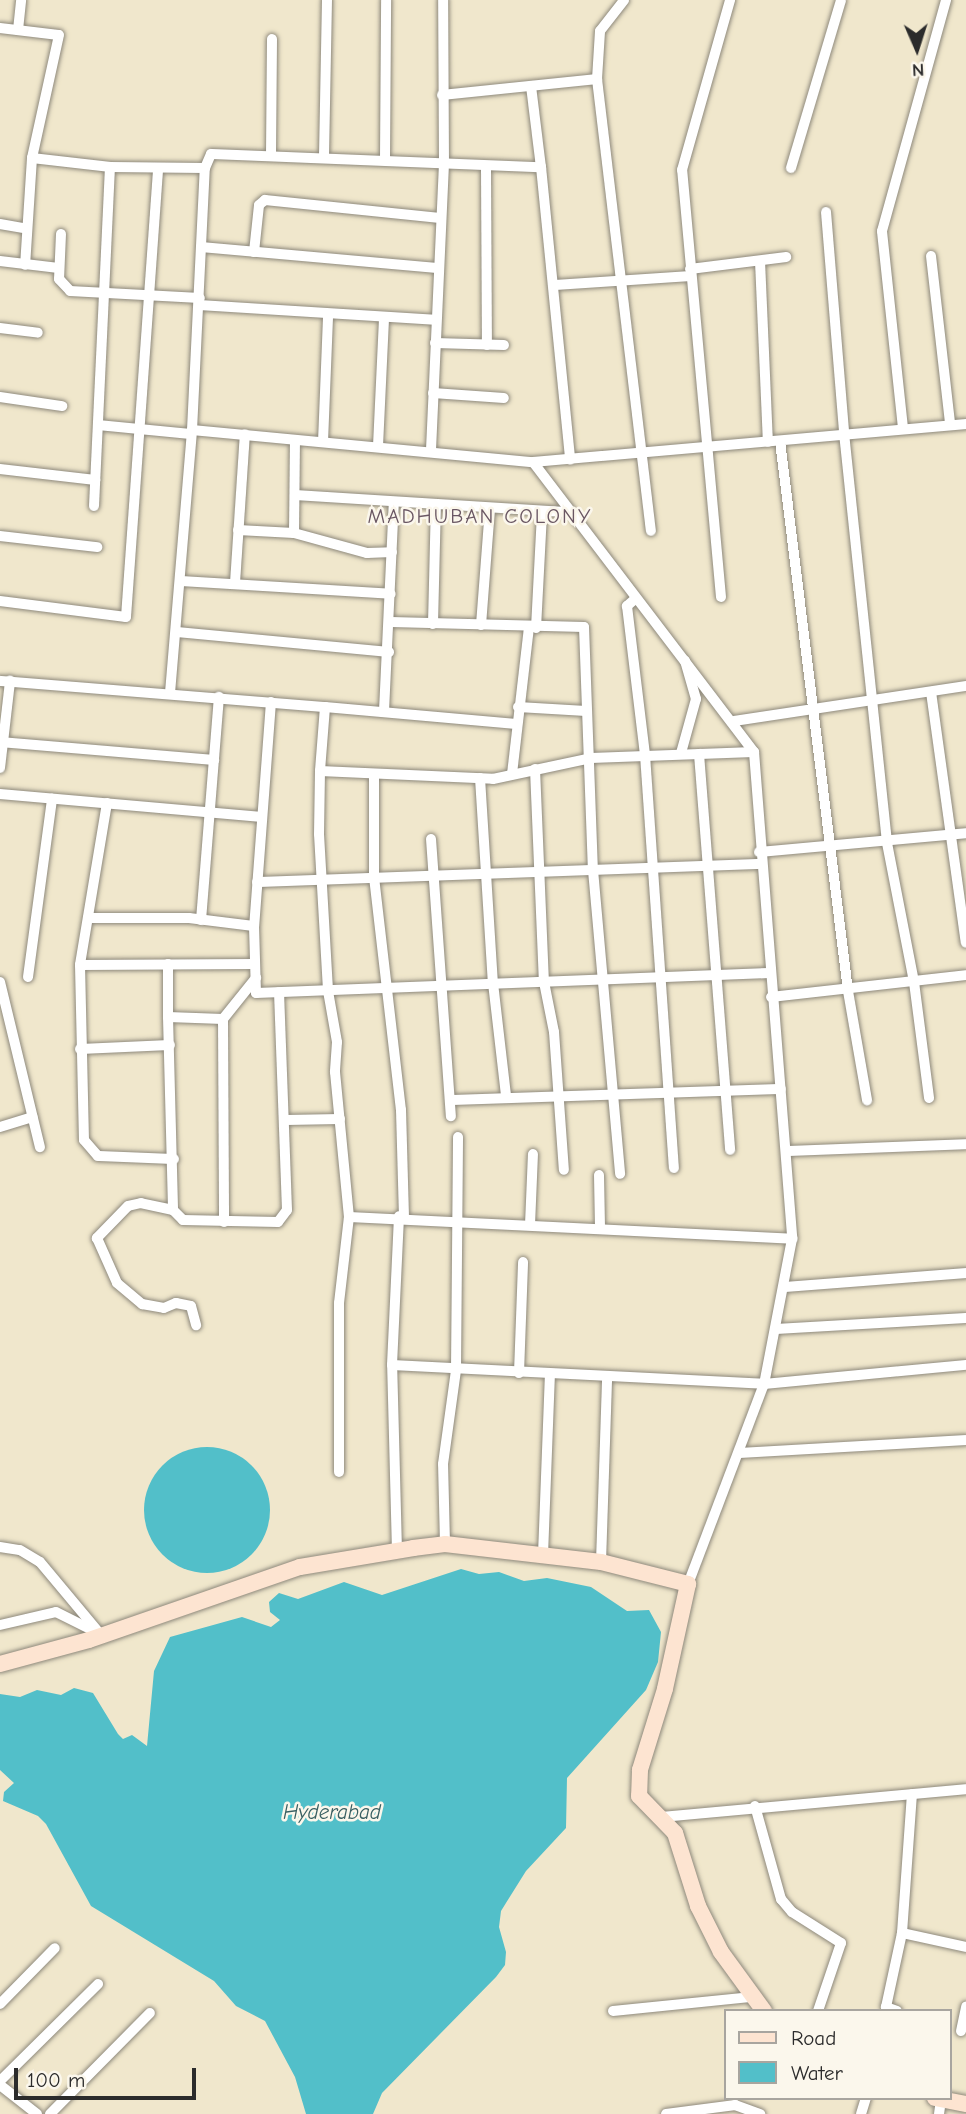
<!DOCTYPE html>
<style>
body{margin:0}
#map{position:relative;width:966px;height:2114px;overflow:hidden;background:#f0e7cc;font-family:"Comic Neue",sans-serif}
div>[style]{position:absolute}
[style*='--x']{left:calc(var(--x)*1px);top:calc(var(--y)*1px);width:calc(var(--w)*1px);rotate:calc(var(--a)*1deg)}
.water>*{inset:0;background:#52bfc9}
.round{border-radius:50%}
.roads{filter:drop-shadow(0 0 2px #8e897c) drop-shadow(0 0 2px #8e897c)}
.street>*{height:10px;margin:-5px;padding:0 5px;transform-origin:5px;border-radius:5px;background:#fff}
.secondary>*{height:16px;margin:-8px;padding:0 8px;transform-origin:8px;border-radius:8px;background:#fde4d1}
span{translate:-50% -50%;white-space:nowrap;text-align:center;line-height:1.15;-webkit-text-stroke:5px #fbf7ec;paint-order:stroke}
.neighbourhood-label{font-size:21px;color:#6a5763;letter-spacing:2px}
.water-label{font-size:21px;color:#395f62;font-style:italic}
.legend{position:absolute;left:724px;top:2009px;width:228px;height:91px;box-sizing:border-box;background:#fbf7ec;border:2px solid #a8a59f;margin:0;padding:9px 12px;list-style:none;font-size:21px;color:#2b2b2b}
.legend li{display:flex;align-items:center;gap:14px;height:35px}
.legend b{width:35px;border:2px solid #a8a59f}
.north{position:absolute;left:882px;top:14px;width:70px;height:70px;-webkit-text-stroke:5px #fbf7ec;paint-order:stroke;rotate:177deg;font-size:19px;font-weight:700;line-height:28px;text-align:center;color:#2b2b2b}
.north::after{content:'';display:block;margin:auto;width:24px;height:32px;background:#2b2b2b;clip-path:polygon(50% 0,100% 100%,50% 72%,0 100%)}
.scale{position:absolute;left:14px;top:2068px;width:182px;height:32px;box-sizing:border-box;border:4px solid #2b2b2b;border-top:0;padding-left:9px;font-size:21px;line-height:24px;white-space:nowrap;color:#2b2b2b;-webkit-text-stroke:5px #fbf7ec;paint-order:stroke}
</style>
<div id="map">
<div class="water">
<i class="round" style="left:144px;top:1447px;width:126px;height:126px"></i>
<i style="clip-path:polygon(461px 1569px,479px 1574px,499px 1572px,524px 1581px,547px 1578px,591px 1587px,627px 1611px,649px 1610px,661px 1632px,658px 1662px,646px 1690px,567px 1778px,566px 1828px,526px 1871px,501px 1911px,499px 1927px,506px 1952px,505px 1965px,496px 1977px,382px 2093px,373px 2114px,306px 2114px,295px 2077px,265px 2021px,236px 2006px,214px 1981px,91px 1906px,46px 1824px,38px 1816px,3px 1801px,4px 1792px,14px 1783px,0 1770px,0 1694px,20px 1697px,37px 1690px,61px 1695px,74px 1688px,93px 1693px,118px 1734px,123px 1739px,132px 1735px,147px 1746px,154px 1671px,170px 1637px,242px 1617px,271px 1627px,280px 1620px,270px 1612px,269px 1602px,279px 1593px,298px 1599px,344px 1582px,382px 1595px)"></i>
</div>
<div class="roads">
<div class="street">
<i style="--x:0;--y:28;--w:59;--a:6.8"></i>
<i style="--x:59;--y:35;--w:126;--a:102.4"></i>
<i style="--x:32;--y:158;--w:107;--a:93.7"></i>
<i style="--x:18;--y:30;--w:30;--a:-84"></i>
<i style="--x:597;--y:79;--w:48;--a:-86.4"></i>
<i style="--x:600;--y:31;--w:39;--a:-52"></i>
<i style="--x:531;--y:86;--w:82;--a:83"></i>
<i style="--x:442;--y:95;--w:156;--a:-5.9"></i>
<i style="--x:597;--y:79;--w:455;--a:83.2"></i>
<i style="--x:271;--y:154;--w:115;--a:-89.5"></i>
<i style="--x:324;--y:156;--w:156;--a:-88.9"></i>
<i style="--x:32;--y:158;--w:79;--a:6.6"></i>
<i style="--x:110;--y:167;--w:95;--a:0.6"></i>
<i style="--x:385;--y:160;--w:160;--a:-89.6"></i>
<i style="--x:486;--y:167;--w:178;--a:89.7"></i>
<i style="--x:791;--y:168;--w:175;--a:-73.4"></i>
<i style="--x:826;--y:212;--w:222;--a:85.3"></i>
<i style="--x:844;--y:433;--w:412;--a:84"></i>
<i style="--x:887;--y:843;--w:142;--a:79"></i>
<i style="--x:914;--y:982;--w:117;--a:82.6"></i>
<i style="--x:0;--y:224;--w:27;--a:10"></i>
<i style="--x:61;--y:234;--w:45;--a:92.5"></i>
<i style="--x:59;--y:279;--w:16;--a:47"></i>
<i style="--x:70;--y:291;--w:130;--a:3.1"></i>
<i style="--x:201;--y:247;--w:237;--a:5.1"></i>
<i style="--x:254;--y:252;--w:47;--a:-83.9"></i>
<i style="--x:259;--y:205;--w:8;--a:-40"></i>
<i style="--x:265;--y:200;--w:176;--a:5.9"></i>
<i style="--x:931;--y:256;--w:169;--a:83.5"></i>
<i style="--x:0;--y:261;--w:59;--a:6.8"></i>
<i style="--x:760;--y:261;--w:181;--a:87.5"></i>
<i style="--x:690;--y:269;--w:97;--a:-7.1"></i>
<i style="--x:555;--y:285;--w:136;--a:-3.8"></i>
<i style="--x:199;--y:305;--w:236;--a:3.6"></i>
<i style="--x:0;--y:328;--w:38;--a:7"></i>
<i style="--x:435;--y:343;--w:69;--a:1.7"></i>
<i style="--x:433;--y:393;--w:71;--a:4"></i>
<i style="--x:0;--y:397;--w:63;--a:8.3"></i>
<i style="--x:98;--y:425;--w:93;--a:5.5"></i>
<i style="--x:903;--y:428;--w:198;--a:-96.1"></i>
<i style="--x:882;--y:231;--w:240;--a:-74.5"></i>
<i style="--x:192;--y:430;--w:342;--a:5.4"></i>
<i style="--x:533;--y:462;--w:435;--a:-5"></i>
<i style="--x:780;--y:441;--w:554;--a:82.95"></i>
<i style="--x:848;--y:991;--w:111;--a:80.1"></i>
<i style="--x:323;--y:442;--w:127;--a:-87.7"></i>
<i style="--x:378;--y:446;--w:128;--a:-87.3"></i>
<i style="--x:431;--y:450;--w:286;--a:-87.4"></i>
<i style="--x:444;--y:164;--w:164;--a:-90.3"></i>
<i style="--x:533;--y:462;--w:365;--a:52.7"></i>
<i style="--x:754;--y:752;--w:488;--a:85.5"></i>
<i style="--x:792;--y:1239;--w:148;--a:100.9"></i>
<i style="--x:764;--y:1384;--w:214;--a:110.8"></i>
<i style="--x:0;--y:469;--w:96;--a:6.6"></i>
<i style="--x:295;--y:495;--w:274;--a:3.6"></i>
<i style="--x:94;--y:506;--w:339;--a:-87.3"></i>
<i style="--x:238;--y:530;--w:56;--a:3.1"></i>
<i style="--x:294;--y:533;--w:76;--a:15.3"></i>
<i style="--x:367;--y:553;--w:25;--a:-2"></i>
<i style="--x:294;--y:533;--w:93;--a:-89.4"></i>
<i style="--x:0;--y:536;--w:98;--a:6.5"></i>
<i style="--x:181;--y:581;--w:210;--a:3.5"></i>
<i style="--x:235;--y:583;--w:149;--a:-86.2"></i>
<i style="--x:721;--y:597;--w:429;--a:-95.2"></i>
<i style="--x:682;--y:170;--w:177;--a:-74.2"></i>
<i style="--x:635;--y:599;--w:11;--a:139"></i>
<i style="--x:627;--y:606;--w:150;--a:83.1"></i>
<i style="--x:645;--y:755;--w:414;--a:86"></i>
<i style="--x:0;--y:601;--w:127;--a:7.2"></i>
<i style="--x:126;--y:617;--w:449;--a:-85.9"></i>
<i style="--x:391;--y:622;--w:193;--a:1.5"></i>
<i style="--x:584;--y:627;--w:243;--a:87.9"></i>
<i style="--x:593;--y:870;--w:305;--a:84.9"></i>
<i style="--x:433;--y:624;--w:120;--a:-88.6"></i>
<i style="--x:481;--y:625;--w:117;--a:-85.6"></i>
<i style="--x:536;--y:628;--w:116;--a:-87"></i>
<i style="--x:177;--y:632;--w:213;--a:5.4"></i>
<i style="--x:0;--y:681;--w:326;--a:4.6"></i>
<i style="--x:325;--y:707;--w:64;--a:94.5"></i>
<i style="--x:320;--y:771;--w:173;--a:2.6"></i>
<i style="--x:493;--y:779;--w:100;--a:-12.1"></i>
<i style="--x:591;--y:758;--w:163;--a:-2.1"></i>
<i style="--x:931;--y:692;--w:253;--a:82.1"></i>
<i style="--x:170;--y:693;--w:264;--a:-85.2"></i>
<i style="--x:192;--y:430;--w:262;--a:-87.2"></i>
<i style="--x:205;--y:168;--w:15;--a:-67"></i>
<i style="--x:211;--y:154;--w:330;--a:2.3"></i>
<i style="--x:541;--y:167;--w:294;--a:84.3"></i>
<i style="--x:271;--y:702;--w:225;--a:94.3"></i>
<i style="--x:254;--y:926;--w:67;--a:88.3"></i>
<i style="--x:256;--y:993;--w:513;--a:-2.23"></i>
<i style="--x:325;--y:707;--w:192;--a:5.1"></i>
<i style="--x:518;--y:707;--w:68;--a:3.4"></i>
<i style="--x:384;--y:711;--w:209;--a:-87.3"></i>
<i style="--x:734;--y:721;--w:235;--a:-8.6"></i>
<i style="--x:0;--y:742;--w:215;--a:4.8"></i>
<i style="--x:681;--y:753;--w:56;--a:-74.5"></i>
<i style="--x:696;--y:699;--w:40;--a:-106"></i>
<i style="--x:699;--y:754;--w:397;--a:85.5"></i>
<i style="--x:0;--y:768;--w:88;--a:-83.4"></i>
<i style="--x:535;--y:769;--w:213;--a:87.6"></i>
<i style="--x:544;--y:982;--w:51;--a:78.7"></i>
<i style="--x:554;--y:1032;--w:138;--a:85.9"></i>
<i style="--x:320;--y:771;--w:63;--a:90.9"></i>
<i style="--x:319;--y:834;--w:157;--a:86.7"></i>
<i style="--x:328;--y:991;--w:52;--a:80"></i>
<i style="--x:337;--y:1042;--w:30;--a:94"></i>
<i style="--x:335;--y:1072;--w:146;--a:84.5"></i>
<i style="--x:349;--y:1217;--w:444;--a:2.8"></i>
<i style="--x:374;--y:774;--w:103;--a:90"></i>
<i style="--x:374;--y:877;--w:235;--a:83.4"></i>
<i style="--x:401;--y:1110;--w:106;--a:88.4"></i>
<i style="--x:512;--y:774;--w:148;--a:-83.4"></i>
<i style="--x:480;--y:778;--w:205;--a:86.4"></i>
<i style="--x:493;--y:983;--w:113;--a:83.4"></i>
<i style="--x:0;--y:794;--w:263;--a:5"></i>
<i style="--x:107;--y:803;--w:164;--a:99.5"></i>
<i style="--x:80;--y:965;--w:175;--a:88.7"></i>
<i style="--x:84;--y:1140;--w:21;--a:49"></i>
<i style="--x:98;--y:1156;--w:76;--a:2.3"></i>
<i style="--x:431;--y:839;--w:278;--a:85.9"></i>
<i style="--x:759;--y:852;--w:208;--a:-5.2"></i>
<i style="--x:257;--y:882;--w:502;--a:-2.05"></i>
<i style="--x:88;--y:918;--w:101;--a:0"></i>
<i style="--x:189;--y:918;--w:65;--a:7"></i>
<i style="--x:201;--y:920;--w:224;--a:-85.4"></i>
<i style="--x:168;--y:964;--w:53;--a:90"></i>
<i style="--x:168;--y:1017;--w:55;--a:2.1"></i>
<i style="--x:223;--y:1019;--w:53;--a:-51.2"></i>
<i style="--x:80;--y:965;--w:175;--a:-0.3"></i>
<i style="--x:28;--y:977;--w:180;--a:-82.3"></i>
<i style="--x:0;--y:982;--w:170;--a:76.4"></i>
<i style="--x:771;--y:997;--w:196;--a:-6.4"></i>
<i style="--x:168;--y:1017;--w:193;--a:88.5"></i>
<i style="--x:173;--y:1210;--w:14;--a:45"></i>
<i style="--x:183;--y:1220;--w:95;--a:1.2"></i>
<i style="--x:278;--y:1222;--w:15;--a:-53"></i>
<i style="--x:287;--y:1210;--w:218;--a:-92.1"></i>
<i style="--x:223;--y:1019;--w:203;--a:89.7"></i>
<i style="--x:80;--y:1049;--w:90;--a:-2.5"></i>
<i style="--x:450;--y:1100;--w:331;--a:-1.9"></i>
<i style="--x:286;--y:1120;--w:54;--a:-1.1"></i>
<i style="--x:0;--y:1127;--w:34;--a:-17"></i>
<i style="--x:787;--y:1151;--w:179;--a:-2.2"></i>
<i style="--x:599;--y:1175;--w:53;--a:88.9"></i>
<i style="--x:173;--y:1210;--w:33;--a:-168"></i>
<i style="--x:141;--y:1203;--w:13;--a:167"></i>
<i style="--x:128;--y:1206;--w:45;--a:134.1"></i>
<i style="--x:97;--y:1238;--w:49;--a:66"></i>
<i style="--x:117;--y:1283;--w:33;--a:40"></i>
<i style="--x:142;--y:1304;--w:22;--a:10"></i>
<i style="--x:164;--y:1308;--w:13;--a:-23"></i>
<i style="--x:176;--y:1303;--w:15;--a:11"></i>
<i style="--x:191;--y:1306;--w:20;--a:75"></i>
<i style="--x:530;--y:1225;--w:71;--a:-87.6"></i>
<i style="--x:785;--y:1287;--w:182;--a:-4.4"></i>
<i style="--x:776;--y:1329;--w:190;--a:-3.3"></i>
<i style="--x:392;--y:1365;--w:372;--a:2.9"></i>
<i style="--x:764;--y:1384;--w:203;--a:-5.4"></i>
<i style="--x:519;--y:1373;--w:111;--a:-87.9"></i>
<i style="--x:740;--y:1453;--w:226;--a:-3.3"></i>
<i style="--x:339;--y:1472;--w:169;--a:-90"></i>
<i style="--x:339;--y:1303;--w:87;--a:-83.4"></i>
<i style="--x:445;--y:1544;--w:80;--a:-91.4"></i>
<i style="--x:443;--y:1464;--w:95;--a:-82.1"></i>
<i style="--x:456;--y:1370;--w:233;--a:-89.5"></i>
<i style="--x:0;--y:1547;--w:20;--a:9"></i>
<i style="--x:20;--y:1550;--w:23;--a:31"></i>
<i style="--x:40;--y:1562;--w:95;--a:50.1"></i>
<i style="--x:397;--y:1551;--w:186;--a:-91.5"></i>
<i style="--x:392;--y:1365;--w:149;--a:-87.3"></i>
<i style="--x:543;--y:1555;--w:181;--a:-87.8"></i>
<i style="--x:601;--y:1562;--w:185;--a:-88.1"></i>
<i style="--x:0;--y:1625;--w:57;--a:-13.1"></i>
<i style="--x:56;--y:1612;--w:45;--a:26.6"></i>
<i style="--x:755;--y:1806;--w:97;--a:74.4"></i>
<i style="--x:781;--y:1899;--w:17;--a:50"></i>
<i style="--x:792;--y:1912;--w:58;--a:32.3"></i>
<i style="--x:841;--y:1943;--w:72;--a:108.7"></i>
<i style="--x:661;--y:1817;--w:306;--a:-5.2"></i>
<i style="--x:902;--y:1933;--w:66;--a:12.3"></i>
<i style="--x:0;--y:2004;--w:78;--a:-45.5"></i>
<i style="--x:613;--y:2011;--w:140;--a:-5.8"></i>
<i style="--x:897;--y:2011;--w:12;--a:-160"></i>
<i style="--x:886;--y:2007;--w:76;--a:-77.8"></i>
<i style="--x:902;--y:1933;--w:139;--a:-85.9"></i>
<i style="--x:961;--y:2031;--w:25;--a:-78"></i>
<i style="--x:0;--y:2081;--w:138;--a:-44.7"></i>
<i style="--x:0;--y:2085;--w:47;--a:38.1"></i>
<i style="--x:50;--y:2114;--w:142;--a:-45.3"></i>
<i style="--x:666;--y:2114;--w:70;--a:-7.4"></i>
<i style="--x:735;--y:2105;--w:27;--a:20"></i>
<i style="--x:861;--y:2114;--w:17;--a:-73"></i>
<i style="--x:939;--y:2114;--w:14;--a:-82"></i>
</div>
<div class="secondary">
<i style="--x:0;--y:1664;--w:92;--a:-15.1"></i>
<i style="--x:89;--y:1640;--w:223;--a:-19.1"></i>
<i style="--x:300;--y:1567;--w:115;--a:-9.5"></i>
<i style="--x:413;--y:1548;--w:32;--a:-7"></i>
<i style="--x:445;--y:1544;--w:157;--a:6.6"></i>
<i style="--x:601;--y:1562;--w:90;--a:14.2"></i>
<i style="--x:688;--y:1584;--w:107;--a:102.4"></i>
<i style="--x:665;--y:1689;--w:85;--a:107.2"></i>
<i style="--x:640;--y:1770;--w:26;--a:92"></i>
<i style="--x:639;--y:1796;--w:52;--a:45.8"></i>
<i style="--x:675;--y:1833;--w:77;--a:72.5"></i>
<i style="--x:698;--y:1906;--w:51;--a:63.4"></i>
<i style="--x:721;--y:1952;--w:73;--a:53.9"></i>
<i style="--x:935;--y:2098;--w:32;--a:11"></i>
</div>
</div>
<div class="neighbourhood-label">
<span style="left:480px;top:516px">MADHUBAN COLONY</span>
</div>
<div class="water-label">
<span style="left:332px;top:1812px">Hyderabad</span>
</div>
<ul class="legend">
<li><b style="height:9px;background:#fde4d1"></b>Road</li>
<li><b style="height:19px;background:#52bfc9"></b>Water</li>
</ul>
<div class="north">N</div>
<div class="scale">100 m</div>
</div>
